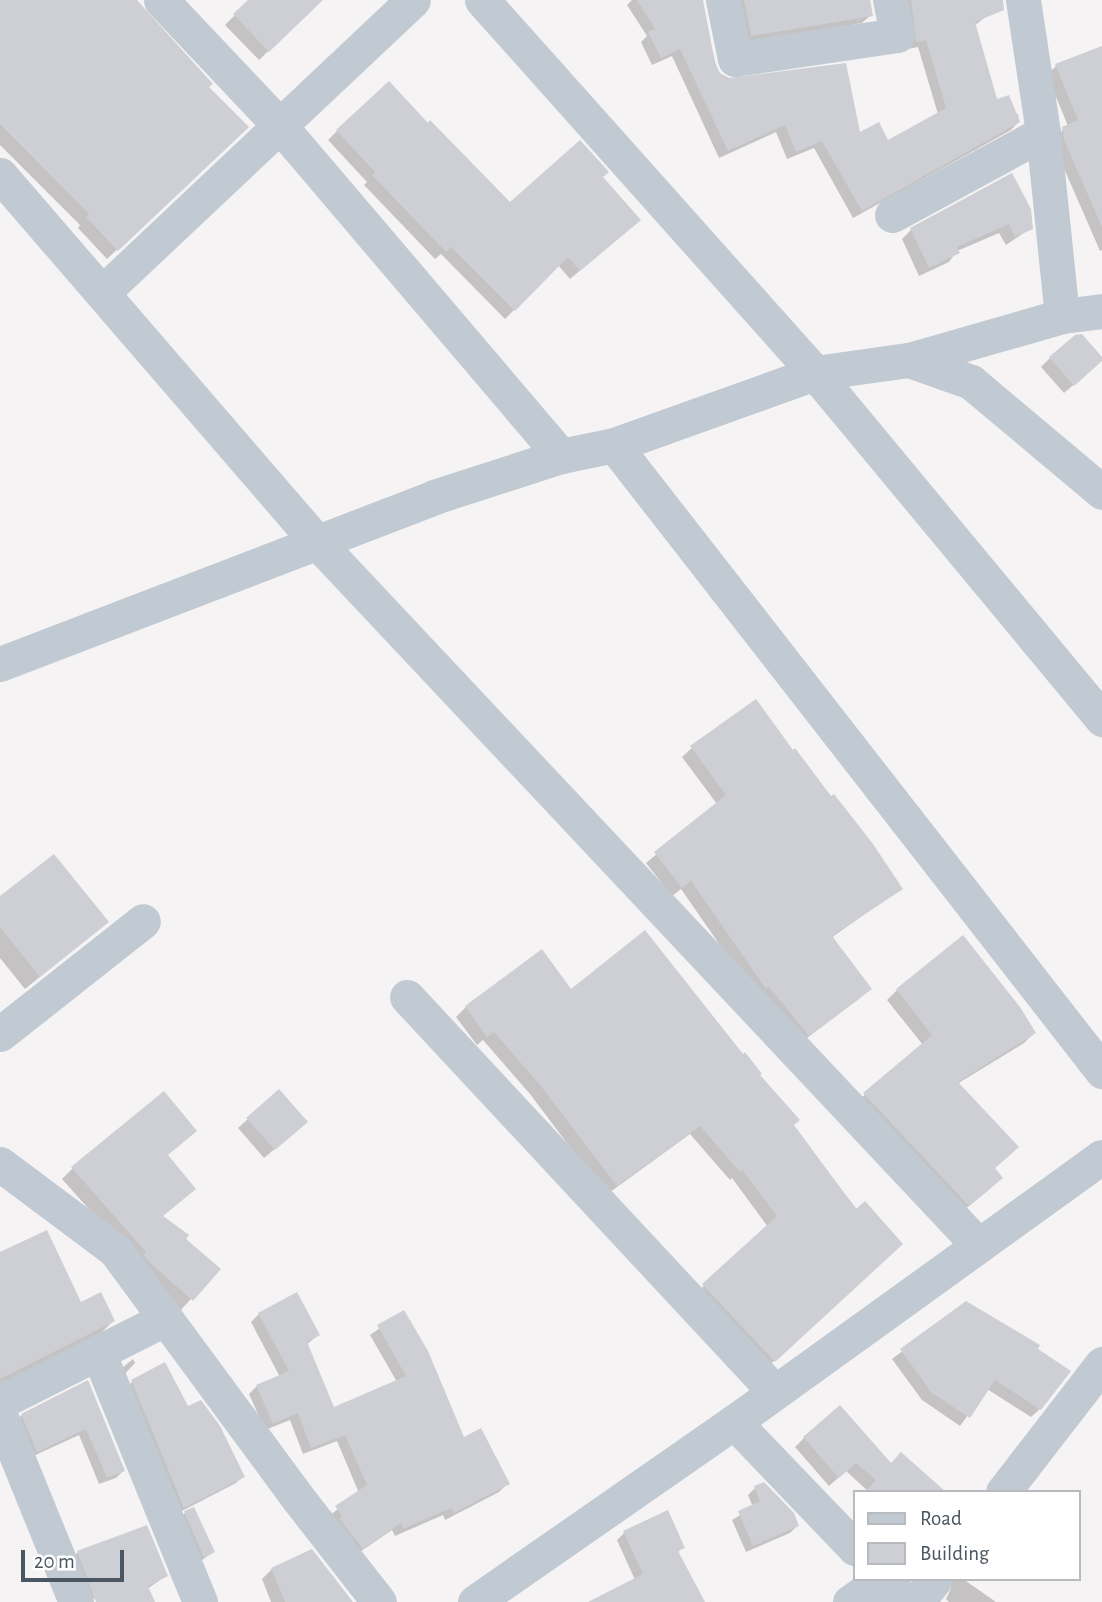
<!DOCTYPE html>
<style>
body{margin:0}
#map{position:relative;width:1102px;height:1602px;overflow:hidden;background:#f5f3f3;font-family:"Alegreya Sans",sans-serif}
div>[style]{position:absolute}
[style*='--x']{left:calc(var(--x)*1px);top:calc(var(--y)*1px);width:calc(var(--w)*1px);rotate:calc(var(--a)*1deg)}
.shadow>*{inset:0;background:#0003}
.building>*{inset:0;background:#cdcfd5}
.street>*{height:35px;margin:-17.5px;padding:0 17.5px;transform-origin:17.5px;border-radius:17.5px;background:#c1cad2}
span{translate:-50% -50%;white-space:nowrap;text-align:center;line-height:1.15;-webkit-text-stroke:6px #fff;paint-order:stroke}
.legend{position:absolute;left:853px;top:1490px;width:228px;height:91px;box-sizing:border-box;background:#fff;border:2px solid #b7bbc0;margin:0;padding:9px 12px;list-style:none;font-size:21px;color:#4a5661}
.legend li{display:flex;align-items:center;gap:14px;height:35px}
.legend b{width:35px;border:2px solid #b7bbc0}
.scale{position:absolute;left:21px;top:1550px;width:103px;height:32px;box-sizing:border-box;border:4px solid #4a5661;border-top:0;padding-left:9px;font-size:21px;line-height:24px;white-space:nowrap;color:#4a5661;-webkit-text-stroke:5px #fff;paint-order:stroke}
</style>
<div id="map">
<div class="shadow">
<i style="clip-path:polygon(0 0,134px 0,207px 87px,237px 136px,107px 259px,78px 228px,80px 225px,0 145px)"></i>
<i style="clip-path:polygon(250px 0,321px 0,259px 60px,225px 25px)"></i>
<i style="clip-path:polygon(632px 0,688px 0,707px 31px,718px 73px,858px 135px,887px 142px,938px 114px,918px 47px,908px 49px,902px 4px,898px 0,985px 0,988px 15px,974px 26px,996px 102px,1013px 115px,1018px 114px,1019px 121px,1011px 130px,853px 218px,814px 148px,787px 159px,776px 132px,719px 158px,672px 56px,652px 65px,641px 42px,647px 36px,627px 5px)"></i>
<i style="clip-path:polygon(734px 0,870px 0,871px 15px,862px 23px,743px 44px)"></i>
<i style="clip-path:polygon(1102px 48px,1102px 250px,1100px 251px,1056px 150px,1054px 138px,1068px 126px,1047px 75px,1056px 66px)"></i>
<i style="clip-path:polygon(428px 125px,510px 204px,601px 177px,629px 229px,570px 279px,558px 265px,505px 319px,441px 254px,435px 259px,364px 185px,367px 182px,328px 140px,337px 131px)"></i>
<i style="clip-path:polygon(1011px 175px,1031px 228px,1006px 245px,999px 233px,957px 251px,949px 262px,919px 276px,902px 239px,911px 230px)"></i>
<i style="clip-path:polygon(1050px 358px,1093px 368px,1064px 393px,1041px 367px)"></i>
<i style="clip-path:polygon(692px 748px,792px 752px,900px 889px,831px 938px,860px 998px,799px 1044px,756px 997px,681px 889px,672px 896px,646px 863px,717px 804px,682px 757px)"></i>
<i style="clip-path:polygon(0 899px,107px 922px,25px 989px,0 958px)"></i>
<i style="clip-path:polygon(897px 990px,1034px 1033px,1024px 1043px,957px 1084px,993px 1169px,991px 1188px,958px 1215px,854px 1104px,923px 1045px,887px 1000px)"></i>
<i style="clip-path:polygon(571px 992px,758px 1075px,792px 1125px,891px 1254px,764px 1370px,694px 1295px,768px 1227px,732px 1178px,730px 1180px,690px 1134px,606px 1195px,530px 1094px,483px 1040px,477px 1045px,456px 1017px,466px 1007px)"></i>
<i style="clip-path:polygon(248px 1119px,296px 1131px,264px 1158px,238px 1128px)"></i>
<i style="clip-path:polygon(166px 1156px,162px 1217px,218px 1269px,180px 1311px,62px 1179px,73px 1168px)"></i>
<i style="clip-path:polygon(0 1254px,80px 1304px,113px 1321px,101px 1333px,0 1384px)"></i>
<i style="clip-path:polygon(966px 1303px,1036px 1349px,1040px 1409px,1031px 1417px,987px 1389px,960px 1426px,922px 1400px,892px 1359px)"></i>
<i style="clip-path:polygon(403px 1312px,463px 1439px,507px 1484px,499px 1492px,445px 1520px,443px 1515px,395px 1536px,392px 1530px,354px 1556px,329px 1516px,359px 1493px,337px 1441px,303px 1454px,290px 1420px,265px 1430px,249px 1394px,257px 1386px,280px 1377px,251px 1322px,259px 1314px,318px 1335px,306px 1345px,333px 1409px,397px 1382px,370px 1335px)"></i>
<i style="clip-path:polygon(133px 1359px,135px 1363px,119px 1380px,116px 1373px)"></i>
<i style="clip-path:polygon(132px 1382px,187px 1408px,243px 1476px,236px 1483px,176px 1514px,125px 1389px)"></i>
<i style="clip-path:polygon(87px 1383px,123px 1471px,116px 1478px,99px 1484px,79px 1435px,29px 1458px,15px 1422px,22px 1415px)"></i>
<i style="clip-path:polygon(804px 1438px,890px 1465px,869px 1492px,846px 1471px,829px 1486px,795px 1447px)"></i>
<i style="clip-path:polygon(755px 1488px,797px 1526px,790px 1533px,746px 1552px,732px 1520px,753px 1507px,748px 1495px)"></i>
<i style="clip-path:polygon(186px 1512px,213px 1552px,194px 1566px,176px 1521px)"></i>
<i style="clip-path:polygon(624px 1533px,683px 1547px,677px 1553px,703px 1602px,606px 1602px,635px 1580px,617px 1540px)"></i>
<i style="clip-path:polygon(78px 1552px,166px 1576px,147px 1589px,153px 1602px,100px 1602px,98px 1597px,86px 1601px,69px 1561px)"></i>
<i style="clip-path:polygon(272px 1569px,351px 1602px,271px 1602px,262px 1579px)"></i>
<i style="clip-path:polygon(950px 1579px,963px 1579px,996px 1602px,949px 1602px,946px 1599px,951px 1588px)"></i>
</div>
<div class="building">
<i style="clip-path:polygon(0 0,137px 0,213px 84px,209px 87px,249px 127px,118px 251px,86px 217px,89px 214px,0 124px)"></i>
<i style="clip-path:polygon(248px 0,323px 0,269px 52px,233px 14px)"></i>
<i style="clip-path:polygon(637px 0,703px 0,715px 63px,720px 73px,729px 78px,846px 63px,860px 132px,879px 122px,888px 140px,946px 108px,926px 40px,916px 42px,911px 0,1003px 0,1004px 10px,975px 22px,997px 99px,1009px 95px,1020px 122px,862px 211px,822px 141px,796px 152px,785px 125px,728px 151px,680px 49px,661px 58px,648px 32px,655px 29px)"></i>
<i style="clip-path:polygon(744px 0,870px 0,873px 16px,751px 36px)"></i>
<i style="clip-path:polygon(1102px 46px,1102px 227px,1064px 140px,1062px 127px,1078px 120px,1055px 64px)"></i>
<i style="clip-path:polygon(389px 81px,428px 123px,430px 120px,510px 202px,580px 140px,609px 172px,603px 177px,641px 220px,580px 271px,568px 257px,515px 311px,451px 247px,446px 252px,372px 175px,375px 172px,336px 130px)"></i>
<i style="clip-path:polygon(1012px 173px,1031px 209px,1033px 229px,1015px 237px,1009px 224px,957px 247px,960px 253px,929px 268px,910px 228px)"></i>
<i style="clip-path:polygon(1082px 334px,1102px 357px,1102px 361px,1074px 386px,1049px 357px,1075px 335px)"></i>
<i style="clip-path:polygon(756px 699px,793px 750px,795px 748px,831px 796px,834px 794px,873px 844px,903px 889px,832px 936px,872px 989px,809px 1036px,769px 987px,766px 989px,691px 881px,682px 888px,654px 852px,726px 795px,690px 746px)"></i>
<i style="clip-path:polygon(54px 854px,109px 922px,40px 977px,0 927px,0 896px)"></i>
<i style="clip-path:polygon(645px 930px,743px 1054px,745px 1052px,762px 1074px,760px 1075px,800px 1120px,794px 1125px,856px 1209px,865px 1201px,903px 1244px,775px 1362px,702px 1284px,777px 1216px,742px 1170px,740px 1172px,700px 1126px,617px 1186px,540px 1085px,494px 1032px,487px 1037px,465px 1006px,542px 949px,571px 989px)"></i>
<i style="clip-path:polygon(963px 935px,1020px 1007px,1036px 1033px,958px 1082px,1019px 1147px,995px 1168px,1003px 1178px,969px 1206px,863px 1093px,932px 1035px,896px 989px)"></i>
<i style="clip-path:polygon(279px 1089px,308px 1122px,275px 1150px,246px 1118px)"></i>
<i style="clip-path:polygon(164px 1091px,197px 1131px,168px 1155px,196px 1189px,163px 1216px,189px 1235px,186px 1239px,221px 1269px,193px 1301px,147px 1260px,144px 1255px,146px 1252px,71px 1167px)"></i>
<i style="clip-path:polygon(47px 1230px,81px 1302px,101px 1292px,115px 1321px,0 1379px,0 1252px)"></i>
<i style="clip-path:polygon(297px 1292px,320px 1335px,307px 1342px,334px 1407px,406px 1376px,377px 1325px,404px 1310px,428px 1351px,464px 1437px,481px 1428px,510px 1484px,454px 1513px,451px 1508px,403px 1529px,401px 1523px,363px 1549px,339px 1518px,342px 1516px,335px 1506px,367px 1485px,345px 1435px,311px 1448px,298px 1413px,273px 1424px,256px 1385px,289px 1371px,258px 1313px)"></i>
<i style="clip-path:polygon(966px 1301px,1040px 1345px,1038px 1349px,1071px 1371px,1041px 1410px,995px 1380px,970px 1418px,931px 1392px,900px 1349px)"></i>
<i style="clip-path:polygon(165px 1362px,188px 1406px,201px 1400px,220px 1426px,245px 1477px,184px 1508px,131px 1380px)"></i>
<i style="clip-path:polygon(88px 1380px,125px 1471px,107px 1478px,86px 1429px,37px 1452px,21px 1414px)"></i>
<i style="clip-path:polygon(840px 1405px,891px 1463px,901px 1452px,946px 1492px,865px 1492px,876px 1480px,856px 1463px,839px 1478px,803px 1437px)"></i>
<i style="clip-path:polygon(764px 1482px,794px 1513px,799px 1526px,753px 1546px,738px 1511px,760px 1501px,754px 1486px)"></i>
<i style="clip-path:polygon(194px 1507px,215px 1552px,204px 1558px,184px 1511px)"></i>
<i style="clip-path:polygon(668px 1510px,685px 1548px,678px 1551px,705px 1602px,588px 1602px,643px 1574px,623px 1531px)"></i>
<i style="clip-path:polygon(147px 1525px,168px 1576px,148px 1586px,155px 1602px,96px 1602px,77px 1551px)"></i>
<i style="clip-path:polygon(312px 1549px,353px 1602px,285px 1602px,271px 1568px)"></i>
</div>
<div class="street">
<i style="--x:161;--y:0;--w:175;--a:46.6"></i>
<i style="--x:281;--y:127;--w:432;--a:49.6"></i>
<i style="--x:482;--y:0;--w:500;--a:48.24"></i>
<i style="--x:815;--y:373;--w:450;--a:50.3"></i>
<i style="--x:723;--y:0;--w:60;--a:78.5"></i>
<i style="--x:735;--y:59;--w:164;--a:-8.4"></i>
<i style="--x:897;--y:35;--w:36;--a:-101"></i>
<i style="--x:1023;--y:0;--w:134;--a:81.4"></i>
<i style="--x:1043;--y:133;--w:184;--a:84.1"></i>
<i style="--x:0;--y:175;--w:485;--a:49.2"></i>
<i style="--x:317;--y:542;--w:965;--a:46.76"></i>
<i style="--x:892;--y:215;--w:172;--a:-28.5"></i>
<i style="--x:102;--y:293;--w:427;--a:-43.3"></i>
<i style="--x:909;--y:360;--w:66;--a:19.5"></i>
<i style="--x:971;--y:382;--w:171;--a:40"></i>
<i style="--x:614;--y:445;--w:794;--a:52.06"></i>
<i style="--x:0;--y:664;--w:465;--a:-21"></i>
<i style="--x:434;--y:497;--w:133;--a:-17.9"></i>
<i style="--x:561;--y:456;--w:54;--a:-11.7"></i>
<i style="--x:614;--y:445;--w:214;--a:-19.7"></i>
<i style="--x:815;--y:373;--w:95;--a:-7.9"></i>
<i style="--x:909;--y:360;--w:159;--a:-16"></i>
<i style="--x:1062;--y:316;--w:40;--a:-7.1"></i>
<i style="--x:407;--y:997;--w:538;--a:47.03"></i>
<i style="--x:0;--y:1034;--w:182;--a:-38.3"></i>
<i style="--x:0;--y:1164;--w:144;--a:36.8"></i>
<i style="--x:115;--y:1250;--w:307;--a:53.6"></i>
<i style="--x:297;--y:1497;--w:133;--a:52"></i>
<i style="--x:98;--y:1352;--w:270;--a:67.8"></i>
<i style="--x:0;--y:1402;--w:184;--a:-26.8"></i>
<i style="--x:0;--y:1415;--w:202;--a:67.9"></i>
<i style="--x:734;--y:1422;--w:175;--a:46.2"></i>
<i style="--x:1003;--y:1492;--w:162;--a:-52.3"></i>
<i style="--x:885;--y:1579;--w:30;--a:49"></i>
<i style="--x:475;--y:1602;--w:315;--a:-34.8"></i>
<i style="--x:734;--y:1422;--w:453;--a:-35.8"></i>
<i style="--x:850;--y:1602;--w:40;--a:-34.9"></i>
<i style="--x:917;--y:1602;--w:29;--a:-52"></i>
</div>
<ul class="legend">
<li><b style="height:9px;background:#c1cad2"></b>Road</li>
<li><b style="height:19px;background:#cdcfd5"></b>Building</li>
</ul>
<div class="scale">20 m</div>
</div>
